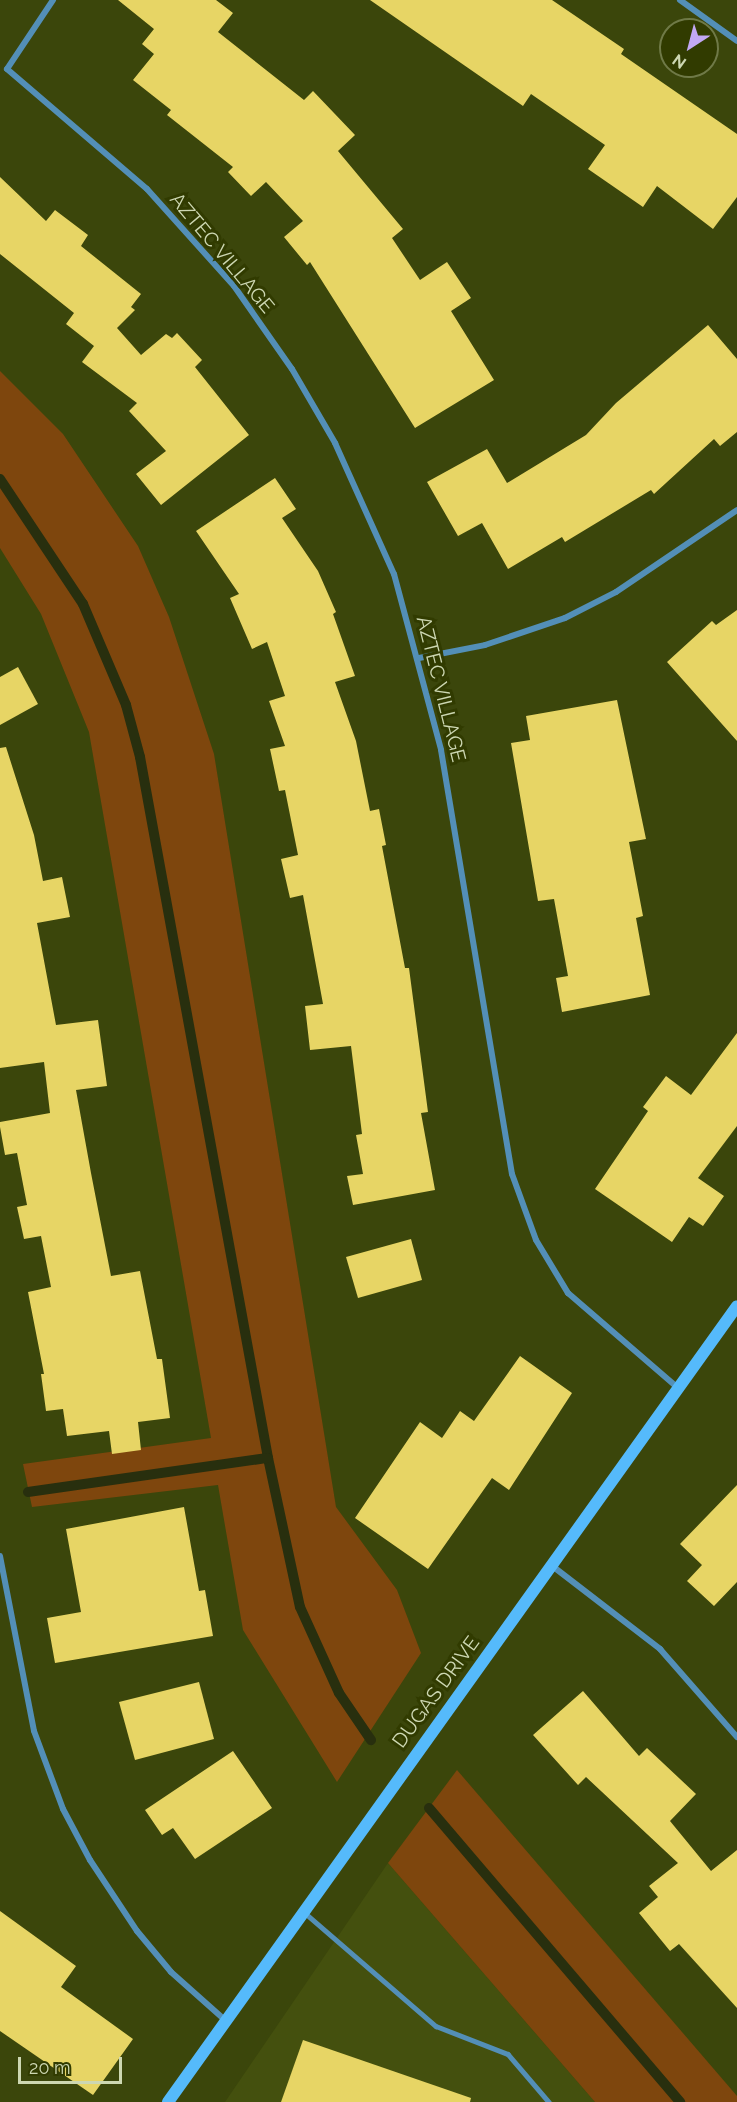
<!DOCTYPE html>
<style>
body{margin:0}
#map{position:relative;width:737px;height:2102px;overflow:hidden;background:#3b460b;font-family:Raleway,sans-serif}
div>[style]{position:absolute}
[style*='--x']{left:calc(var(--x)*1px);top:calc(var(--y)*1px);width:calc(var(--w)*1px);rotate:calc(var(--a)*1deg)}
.built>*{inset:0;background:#44500e}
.green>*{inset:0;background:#7e460d}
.stream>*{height:10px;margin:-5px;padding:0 5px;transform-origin:5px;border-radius:5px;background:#282f0e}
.building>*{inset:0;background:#e7d565}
.lane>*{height:4.5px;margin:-2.25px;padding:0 2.25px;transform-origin:2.25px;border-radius:2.25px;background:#538fb7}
.street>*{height:6px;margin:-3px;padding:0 3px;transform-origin:3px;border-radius:3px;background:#538fb7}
.secondary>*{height:12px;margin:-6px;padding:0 6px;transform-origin:6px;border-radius:6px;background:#55bafb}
span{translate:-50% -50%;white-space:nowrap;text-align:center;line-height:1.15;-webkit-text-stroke:6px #313b00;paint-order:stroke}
.street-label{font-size:20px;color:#cdd7b2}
.north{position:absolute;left:659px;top:18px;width:60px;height:60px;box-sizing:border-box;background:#313b00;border:2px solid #6f7947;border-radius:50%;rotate:216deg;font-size:16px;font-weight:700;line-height:24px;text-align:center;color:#cdd7b2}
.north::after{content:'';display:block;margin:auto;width:21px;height:27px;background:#c2a8f3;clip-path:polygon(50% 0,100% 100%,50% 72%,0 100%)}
.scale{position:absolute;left:18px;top:2057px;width:104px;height:27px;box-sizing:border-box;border:3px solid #cdd7b2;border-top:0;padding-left:8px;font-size:18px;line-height:21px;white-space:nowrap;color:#cdd7b2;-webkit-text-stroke:4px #313b00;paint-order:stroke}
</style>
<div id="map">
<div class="built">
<i style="clip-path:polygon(388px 1863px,595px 2102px,225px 2102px)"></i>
</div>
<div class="green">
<i style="clip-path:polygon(0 371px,63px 434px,138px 546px,169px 617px,214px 754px,336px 1507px,397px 1590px,421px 1653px,337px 1782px,243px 1630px,218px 1485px,32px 1507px,23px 1464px,211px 1438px,89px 732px,41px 614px,0 548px)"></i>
<i style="clip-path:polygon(457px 1770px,737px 2096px,737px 2102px,595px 2102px,388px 1863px)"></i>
</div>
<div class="stream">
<i style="--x:0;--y:479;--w:150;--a:56.4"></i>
<i style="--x:83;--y:604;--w:110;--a:66.9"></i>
<i style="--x:126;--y:705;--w:54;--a:74.9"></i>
<i style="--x:140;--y:757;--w:713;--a:79.65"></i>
<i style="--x:268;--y:1458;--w:152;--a:77.9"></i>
<i style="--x:300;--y:1607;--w:94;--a:65.6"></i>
<i style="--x:339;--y:1693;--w:57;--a:55.8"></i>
<i style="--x:28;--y:1492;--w:242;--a:-8.1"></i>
<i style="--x:429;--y:1808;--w:387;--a:49.5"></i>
</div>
<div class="building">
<i style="clip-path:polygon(118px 0,216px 0,233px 13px,218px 32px,304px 100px,313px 91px,355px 135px,338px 151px,403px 229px,392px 238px,420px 280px,447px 262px,471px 298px,451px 311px,494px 380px,415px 428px,310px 262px,307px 265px,284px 237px,303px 221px,266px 182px,251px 196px,228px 172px,233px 167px,167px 115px,171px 110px,133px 80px,154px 54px,142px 44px,154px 29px)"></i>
<i style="clip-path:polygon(370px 0,552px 0,624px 49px,621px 54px,737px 134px,737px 197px,713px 229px,657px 186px,643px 207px,588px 169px,605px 145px,531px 94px,523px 106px)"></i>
<i style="clip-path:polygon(0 177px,46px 221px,55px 210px,88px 235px,81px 246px,141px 294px,131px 307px,135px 310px,117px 328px,141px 355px,166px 334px,172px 338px,177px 333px,202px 360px,195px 367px,249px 435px,161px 505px,136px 474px,166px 451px,129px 411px,137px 403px,82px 362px,94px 346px,66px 324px,74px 313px,0 254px)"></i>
<i style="clip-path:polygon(708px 325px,737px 359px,737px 432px,720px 446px,714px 439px,654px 494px,651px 490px,565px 542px,562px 537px,508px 569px,482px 523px,458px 536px,427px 482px,487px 449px,507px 483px,586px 435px,616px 403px)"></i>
<i style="clip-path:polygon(275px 478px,296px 509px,282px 518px,318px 571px,336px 612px,333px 614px,355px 676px,335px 682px,356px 741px,370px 811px,379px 809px,386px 845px,382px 846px,405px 968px,409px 968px,428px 1112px,421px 1113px,435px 1190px,353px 1205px,347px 1176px,363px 1174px,356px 1135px,362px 1134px,351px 1046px,310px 1050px,305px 1006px,323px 1004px,303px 895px,290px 898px,281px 859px,298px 855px,285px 790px,279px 791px,270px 749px,285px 746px,269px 701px,285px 696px,267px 642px,252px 649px,230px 598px,239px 594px,196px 531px)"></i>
<i style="clip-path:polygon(737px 610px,737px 741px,667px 662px,712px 621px,716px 625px)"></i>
<i style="clip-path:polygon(18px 667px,38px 704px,0 725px,0 677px)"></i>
<i style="clip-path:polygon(617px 700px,646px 839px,629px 842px,643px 916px,636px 918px,650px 995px,562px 1012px,556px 978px,568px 976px,554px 899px,538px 901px,511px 743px,530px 740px,526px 716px)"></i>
<i style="clip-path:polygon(6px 747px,34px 835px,43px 881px,62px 877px,70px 917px,37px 923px,56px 1025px,98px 1020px,107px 1086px,76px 1090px,91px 1173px,111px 1276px,140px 1271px,157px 1359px,162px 1359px,170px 1418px,138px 1422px,141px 1450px,112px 1454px,109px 1431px,67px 1436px,63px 1409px,46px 1411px,41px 1374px,44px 1374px,28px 1292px,51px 1287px,41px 1236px,24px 1239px,17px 1207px,27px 1205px,17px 1153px,5px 1155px,0 1127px,0 1122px,50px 1113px,44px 1062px,0 1068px,0 748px)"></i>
<i style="clip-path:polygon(737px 1033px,737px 1126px,698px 1178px,724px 1196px,703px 1226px,689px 1217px,672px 1242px,595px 1189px,648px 1111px,643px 1107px,666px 1076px,691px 1095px)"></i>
<i style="clip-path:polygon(411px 1239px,422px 1280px,358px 1298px,346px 1257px)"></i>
<i style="clip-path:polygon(520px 1356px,572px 1393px,509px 1490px,492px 1478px,428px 1569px,355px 1518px,420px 1422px,442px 1438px,460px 1411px,474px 1421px)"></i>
<i style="clip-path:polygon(737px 1485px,737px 1582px,714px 1606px,687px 1581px,702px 1565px,680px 1544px)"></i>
<i style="clip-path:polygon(184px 1507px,199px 1591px,205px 1590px,213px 1636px,55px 1663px,47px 1618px,81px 1612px,66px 1529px)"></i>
<i style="clip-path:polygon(199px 1682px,214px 1739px,135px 1760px,119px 1702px)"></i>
<i style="clip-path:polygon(583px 1691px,639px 1756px,647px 1748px,696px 1794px,670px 1821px,711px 1871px,737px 1850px,737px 2008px,679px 1944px,670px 1951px,639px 1913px,658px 1897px,649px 1886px,678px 1863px,586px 1777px,578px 1785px,533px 1735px)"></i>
<i style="clip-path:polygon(233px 1751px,272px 1808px,195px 1859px,173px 1828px,162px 1835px,145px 1810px)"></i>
<i style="clip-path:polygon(0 1911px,76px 1966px,61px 1987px,133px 2039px,93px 2095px,0 2031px)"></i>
<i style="clip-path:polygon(303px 2040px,471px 2098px,470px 2102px,281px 2102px)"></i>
</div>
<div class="lane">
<i style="--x:305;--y:1913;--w:173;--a:40.8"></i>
<i style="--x:436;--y:2026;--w:77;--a:21.3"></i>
<i style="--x:508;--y:2054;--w:63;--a:49.5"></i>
</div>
<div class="street">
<i style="--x:53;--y:0;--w:83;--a:123.7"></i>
<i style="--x:7;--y:69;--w:184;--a:40.6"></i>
<i style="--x:147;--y:189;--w:130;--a:48.1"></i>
<i style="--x:234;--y:286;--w:101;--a:55.1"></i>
<i style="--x:292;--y:369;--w:86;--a:59.8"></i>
<i style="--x:335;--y:443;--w:144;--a:65.8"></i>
<i style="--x:394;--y:574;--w:182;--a:75"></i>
<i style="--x:441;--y:750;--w:430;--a:80.5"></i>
<i style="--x:512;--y:1174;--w:70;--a:70"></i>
<i style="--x:536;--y:1240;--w:62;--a:58.9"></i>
<i style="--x:568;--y:1293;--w:145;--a:40.8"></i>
<i style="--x:680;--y:0;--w:70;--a:35.7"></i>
<i style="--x:419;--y:658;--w:67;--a:-11.1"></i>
<i style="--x:485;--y:645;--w:84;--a:-18.6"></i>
<i style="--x:565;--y:618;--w:57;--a:-27"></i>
<i style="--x:616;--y:592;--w:146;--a:-34.1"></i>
<i style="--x:0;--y:1556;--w:178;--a:79"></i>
<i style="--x:34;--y:1731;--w:83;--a:69.6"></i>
<i style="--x:63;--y:1809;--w:58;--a:62.1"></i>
<i style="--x:90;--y:1860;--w:85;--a:56.5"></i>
<i style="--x:137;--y:1931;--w:53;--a:50.3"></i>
<i style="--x:171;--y:1972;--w:71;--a:41.6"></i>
<i style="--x:551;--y:1565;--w:138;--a:37.6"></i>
<i style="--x:660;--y:1649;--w:117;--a:48.8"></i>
</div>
<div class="secondary">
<i style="--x:168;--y:2102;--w:978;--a:-54.44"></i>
</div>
<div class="street-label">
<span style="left:222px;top:253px;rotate:50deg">AZTEC VILLAGE</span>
<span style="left:441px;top:689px;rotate:76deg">AZTEC VILLAGE</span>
<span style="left:436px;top:1692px;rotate:-54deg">DUGAS DRIVE</span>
</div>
<div class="north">N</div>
<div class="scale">20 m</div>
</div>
